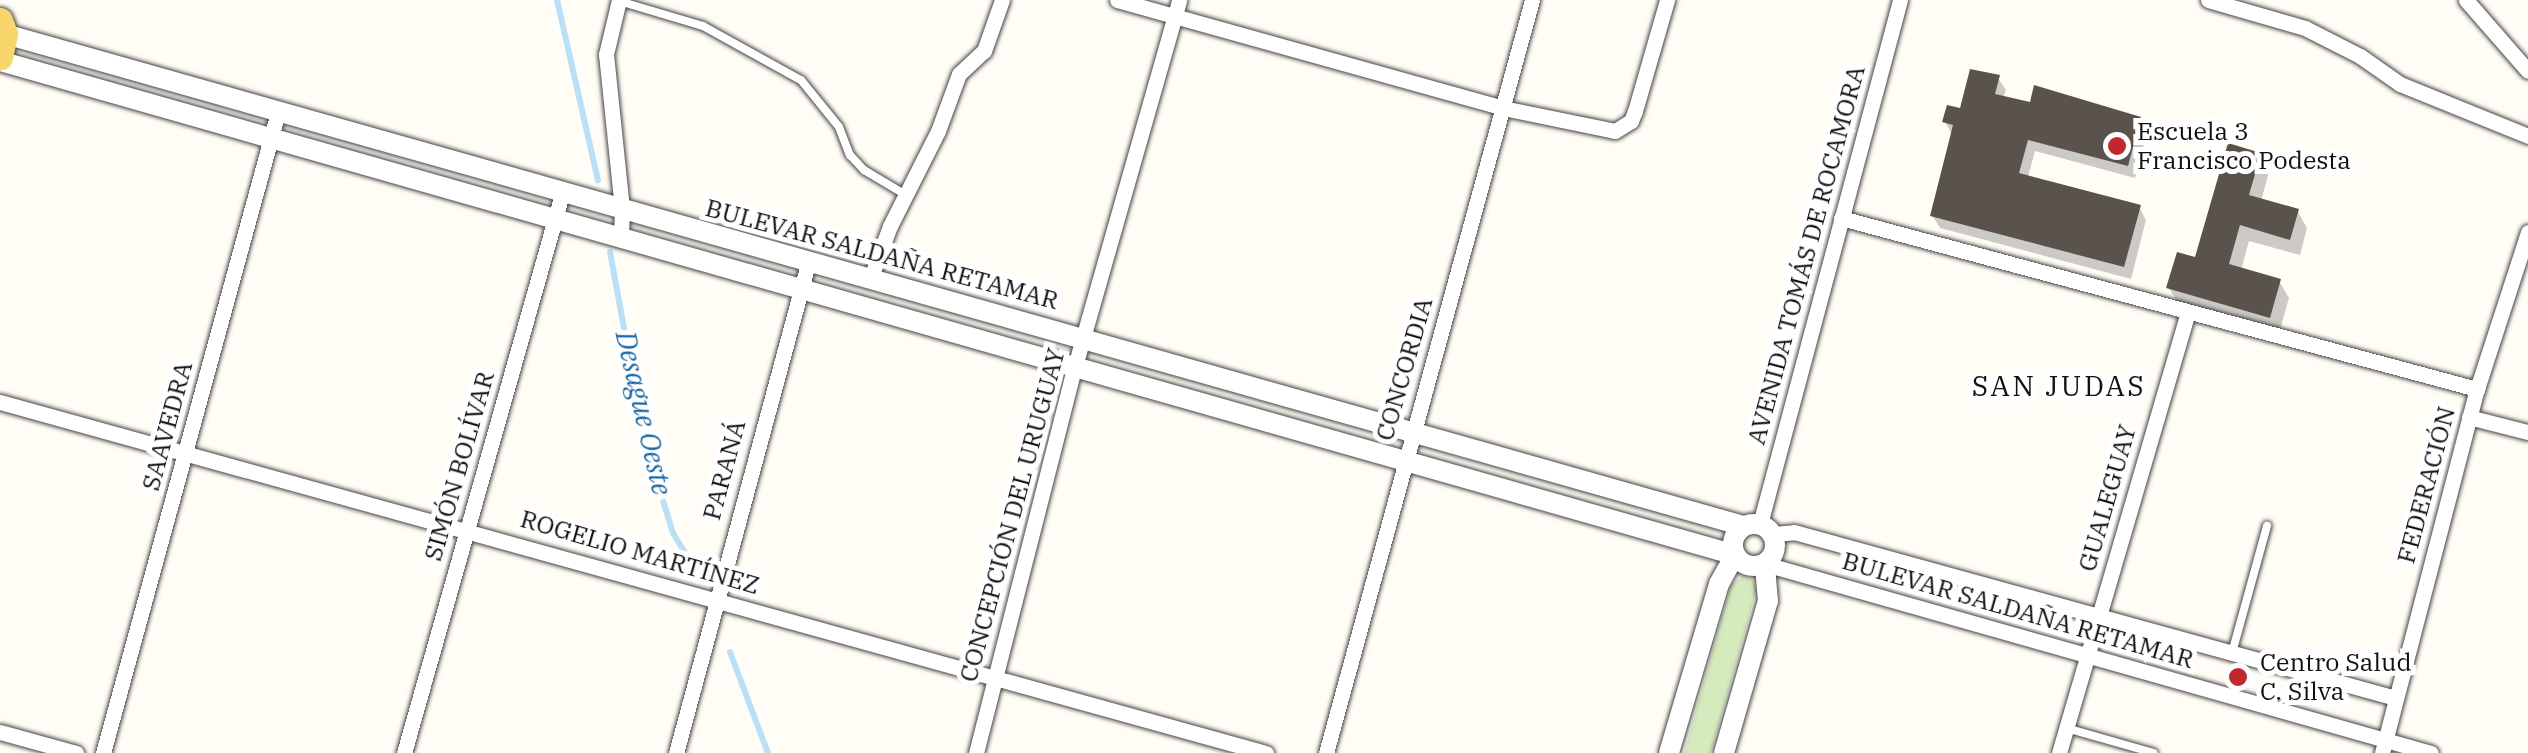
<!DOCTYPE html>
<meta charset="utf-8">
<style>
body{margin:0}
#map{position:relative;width:2528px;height:753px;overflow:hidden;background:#fffdf5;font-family:"IBM Plex Serif",serif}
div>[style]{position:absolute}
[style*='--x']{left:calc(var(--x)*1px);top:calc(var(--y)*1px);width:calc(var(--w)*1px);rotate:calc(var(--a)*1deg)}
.green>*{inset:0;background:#d5ebbd}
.shadow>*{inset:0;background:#0003}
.stream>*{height:6px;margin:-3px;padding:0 3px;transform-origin:3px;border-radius:3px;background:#b9e0f7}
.building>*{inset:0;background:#5a524d}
.roads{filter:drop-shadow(0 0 2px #444) drop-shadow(0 0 2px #444)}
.service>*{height:8px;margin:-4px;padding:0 4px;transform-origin:4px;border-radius:4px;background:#fff}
.minor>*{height:15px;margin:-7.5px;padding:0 7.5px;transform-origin:7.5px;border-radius:7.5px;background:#fff}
.tertiary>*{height:20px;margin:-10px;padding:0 10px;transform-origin:10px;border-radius:10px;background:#fff}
.tertiary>.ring{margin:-10px;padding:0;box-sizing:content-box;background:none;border:20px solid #fff;border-radius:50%}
.primary>*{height:25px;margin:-12.5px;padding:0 12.5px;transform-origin:12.5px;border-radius:12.5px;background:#f9d66b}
.dots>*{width:28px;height:28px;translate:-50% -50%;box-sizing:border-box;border:5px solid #fff;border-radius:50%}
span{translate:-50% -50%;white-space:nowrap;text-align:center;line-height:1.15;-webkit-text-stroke:10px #fff;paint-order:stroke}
.poi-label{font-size:25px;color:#111}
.left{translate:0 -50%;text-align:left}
.street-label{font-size:25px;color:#111}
.neighbourhood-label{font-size:28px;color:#111;letter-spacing:2.5px}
.water-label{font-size:28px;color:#1768a6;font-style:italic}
</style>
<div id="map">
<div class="green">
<i style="clip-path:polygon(1742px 576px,1752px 579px,1757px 588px,1711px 753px,1684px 753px,1731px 585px)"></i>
</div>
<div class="shadow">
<i style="clip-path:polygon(1998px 78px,2006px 90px,2003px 98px,2140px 119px,2147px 132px,2135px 178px,2035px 151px,2028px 177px,2139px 207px,2146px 220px,2131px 279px,1940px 228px,1932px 215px,1953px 136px,1945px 122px)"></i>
<i style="clip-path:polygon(2259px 155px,2269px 172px,2261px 201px,2298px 212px,2307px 228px,2300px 255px,2249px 241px,2241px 270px,2279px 281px,2289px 298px,2279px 333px,2179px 305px,2169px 288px,2197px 260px)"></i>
</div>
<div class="stream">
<i style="--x:557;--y:0;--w:185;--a:77.2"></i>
<i style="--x:610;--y:252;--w:193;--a:79.6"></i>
<i style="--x:645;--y:442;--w:95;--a:72.9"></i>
<i style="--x:673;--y:533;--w:41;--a:59"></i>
<i style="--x:730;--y:652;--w:108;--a:69.4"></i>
</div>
<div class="building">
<i style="clip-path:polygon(1970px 69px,2000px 75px,1995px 94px,2030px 102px,2034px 85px,2141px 117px,2128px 166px,2028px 140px,2019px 173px,2141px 205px,2124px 267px,1930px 216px,1953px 125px,1942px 122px,1947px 105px,1960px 108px)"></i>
<i style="clip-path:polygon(2228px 143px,2261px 153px,2249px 195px,2299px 209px,2290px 240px,2240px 225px,2229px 264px,2281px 279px,2270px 318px,2166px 288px,2177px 252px,2195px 257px)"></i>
</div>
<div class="roads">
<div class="service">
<i style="--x:619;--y:1;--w:88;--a:16.6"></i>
<i style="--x:703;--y:26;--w:112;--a:28.9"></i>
<i style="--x:801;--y:80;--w:60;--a:51"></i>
<i style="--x:839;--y:127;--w:30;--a:69"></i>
<i style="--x:850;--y:155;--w:21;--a:47"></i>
<i style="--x:864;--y:170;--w:49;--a:30.8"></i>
<i style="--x:2232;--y:653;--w:132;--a:-74.6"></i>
<i style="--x:2066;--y:728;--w:91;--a:15.9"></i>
</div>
<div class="minor">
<i style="--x:619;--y:0;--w:56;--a:103.5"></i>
<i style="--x:606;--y:54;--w:155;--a:84.1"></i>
<i style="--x:622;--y:208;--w:30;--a:92"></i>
<i style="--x:1117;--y:0;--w:401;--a:15.6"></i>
<i style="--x:1503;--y:108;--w:114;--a:11.6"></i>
<i style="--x:1615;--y:131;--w:19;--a:-32"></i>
<i style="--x:1631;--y:121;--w:11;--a:-68"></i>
<i style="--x:1635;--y:111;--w:116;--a:-73.9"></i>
<i style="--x:2208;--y:0;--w:101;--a:16.1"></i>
<i style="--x:2305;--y:28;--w:62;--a:27"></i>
<i style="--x:2360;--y:56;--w:49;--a:35"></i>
<i style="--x:2400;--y:84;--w:138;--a:22.1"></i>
<i style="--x:2466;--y:0;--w:94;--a:48.9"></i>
<i style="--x:1841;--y:218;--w:659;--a:15.05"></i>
<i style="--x:871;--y:277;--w:54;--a:-69.6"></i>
<i style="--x:890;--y:226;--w:106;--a:-63.2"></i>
<i style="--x:938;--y:131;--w:61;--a:-69.8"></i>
<i style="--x:959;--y:74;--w:34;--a:-43"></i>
<i style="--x:984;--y:51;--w:54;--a:-70.6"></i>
<i style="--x:0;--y:402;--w:1314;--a:15.5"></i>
<i style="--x:2469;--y:417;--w:61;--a:14.3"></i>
<i style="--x:1760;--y:524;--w:542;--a:-75.04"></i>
<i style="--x:1773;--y:534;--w:21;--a:-5"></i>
<i style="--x:1794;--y:532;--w:624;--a:15.42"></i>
<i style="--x:1765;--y:564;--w:692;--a:15.84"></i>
<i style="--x:0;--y:732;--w:79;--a:15.4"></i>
<i style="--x:103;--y:753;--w:664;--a:-74.73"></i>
<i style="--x:404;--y:753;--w:581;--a:-74.22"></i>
<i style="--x:676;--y:753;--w:511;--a:-74.9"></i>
<i style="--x:976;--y:753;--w:399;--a:-75.7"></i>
<i style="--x:1075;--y:366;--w:380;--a:-74.1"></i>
<i style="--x:1326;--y:753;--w:781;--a:-74.7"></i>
<i style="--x:2059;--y:753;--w:457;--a:-73.7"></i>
<i style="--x:2382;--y:753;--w:376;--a:-75.4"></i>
<i style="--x:2477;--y:389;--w:165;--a:-72"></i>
</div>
<div class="tertiary">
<i style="--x:5;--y:34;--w:1807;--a:15.8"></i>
<i style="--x:0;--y:61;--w:1804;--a:15.89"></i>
<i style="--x:1735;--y:555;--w:33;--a:119"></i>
<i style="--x:1719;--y:584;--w:176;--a:106.5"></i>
<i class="ring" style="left:1733px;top:524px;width:22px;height:22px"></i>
<i style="--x:1724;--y:753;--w:158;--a:-73.9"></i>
<i style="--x:1768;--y:601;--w:37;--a:-95"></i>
</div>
<div class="primary">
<i style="--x:0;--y:20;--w:15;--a:70"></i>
<i style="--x:5;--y:34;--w:24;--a:102"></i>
</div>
</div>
<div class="dots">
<i style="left:2117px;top:146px;background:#c4262e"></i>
<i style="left:2238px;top:677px;background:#c4262e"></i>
</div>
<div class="poi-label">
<span class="left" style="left:2137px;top:146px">Escuela 3<br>Francisco Podesta</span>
<span class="left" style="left:2260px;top:677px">Centro Salud<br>C. Silva</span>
</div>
<div class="street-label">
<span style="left:882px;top:254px;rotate:15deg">BULEVAR SALDAÑA RETAMAR</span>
<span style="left:1806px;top:255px;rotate:-75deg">AVENIDA TOMÁS DE ROCAMORA</span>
<span style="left:1404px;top:369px;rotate:-74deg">CONCORDIA</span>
<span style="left:167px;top:426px;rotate:-75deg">SAAVEDRA</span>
<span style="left:459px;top:466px;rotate:-74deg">SIMÓN BOLÍVAR</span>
<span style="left:724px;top:470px;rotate:-75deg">PARANÁ</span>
<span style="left:2426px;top:485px;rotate:-75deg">FEDERACIÓN</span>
<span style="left:2107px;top:498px;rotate:-74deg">GUALEGUAY</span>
<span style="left:1012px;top:515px;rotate:-75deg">CONCEPCIÓN DEL URUGUAY</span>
<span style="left:640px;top:552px;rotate:16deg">ROGELIO MARTÍNEZ</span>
<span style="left:2018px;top:610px;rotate:16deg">BULEVAR SALDAÑA RETAMAR</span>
</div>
<div class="neighbourhood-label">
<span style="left:2059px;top:386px">SAN JUDAS</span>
</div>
<div class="water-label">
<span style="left:644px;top:413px;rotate:77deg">Desague Oeste</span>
</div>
</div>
